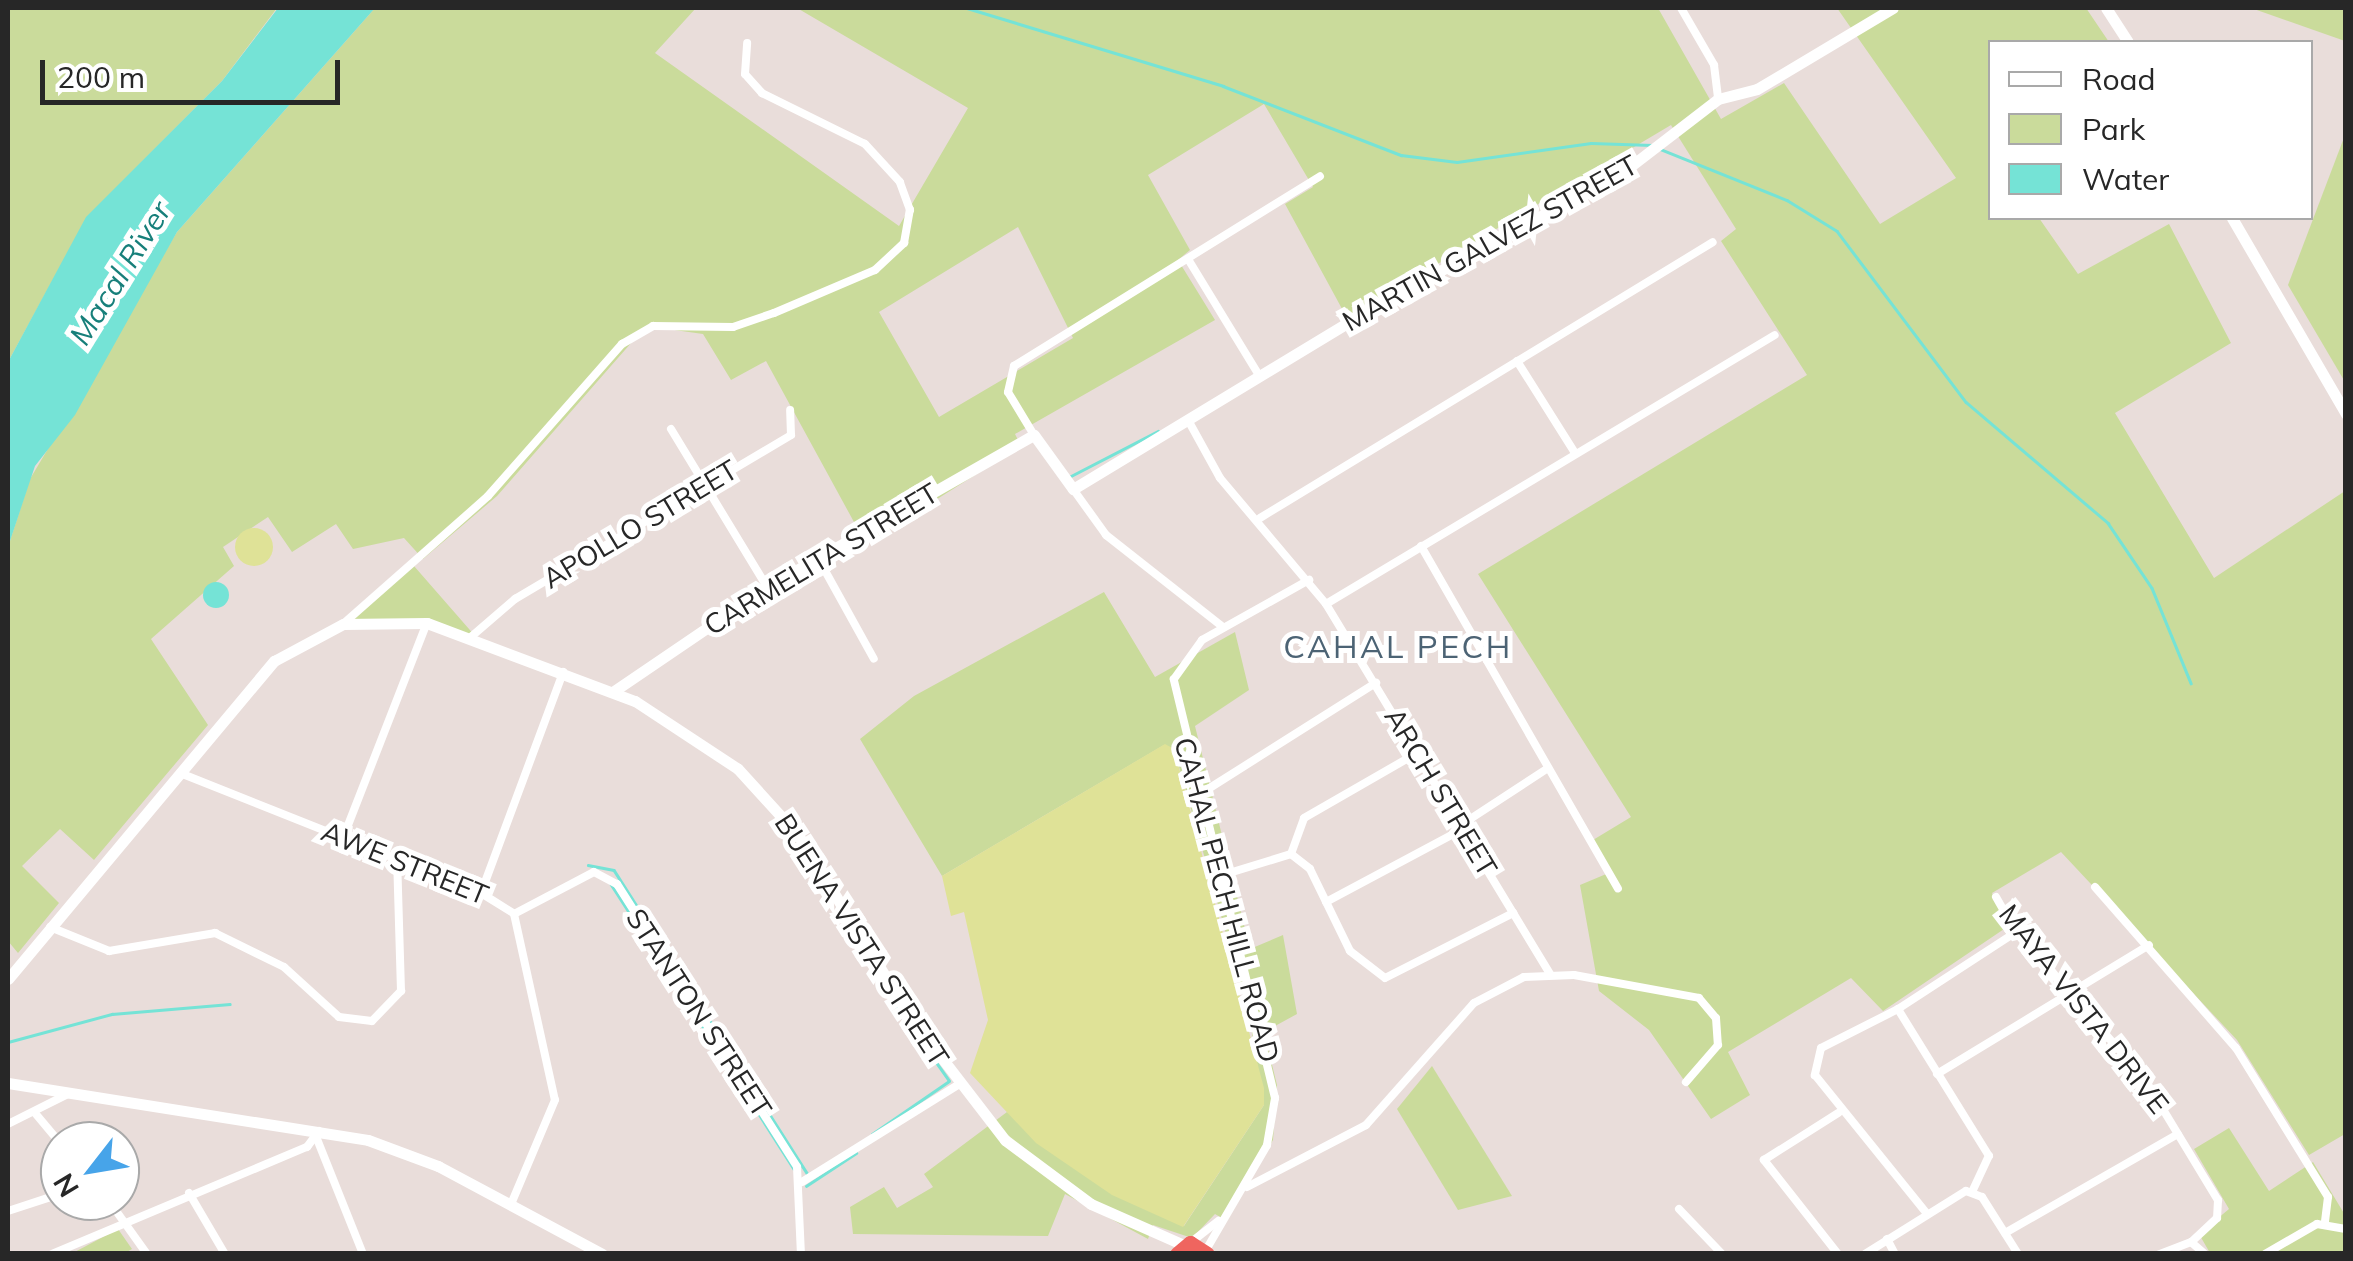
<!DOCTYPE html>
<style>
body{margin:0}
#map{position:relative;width:2353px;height:1261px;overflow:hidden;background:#e9ddda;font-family:Mulish,sans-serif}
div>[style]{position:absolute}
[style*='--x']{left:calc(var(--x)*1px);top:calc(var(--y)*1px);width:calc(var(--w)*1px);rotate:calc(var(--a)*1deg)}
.green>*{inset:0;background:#cadb9b}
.pitch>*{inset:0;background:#dfe297}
.round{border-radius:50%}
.water>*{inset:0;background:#75e3d6}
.stream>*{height:2.5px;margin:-1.25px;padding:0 1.25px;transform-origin:1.25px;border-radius:1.25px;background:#75e3d6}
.street>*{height:8px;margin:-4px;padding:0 4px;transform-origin:4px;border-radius:4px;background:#fff}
.secondary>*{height:11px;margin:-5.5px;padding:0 5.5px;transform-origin:5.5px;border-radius:5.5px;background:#fff}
.highway>*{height:15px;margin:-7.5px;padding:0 7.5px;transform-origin:7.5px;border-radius:7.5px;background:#ef655f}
span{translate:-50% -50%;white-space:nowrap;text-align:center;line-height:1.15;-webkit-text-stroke:10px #fff;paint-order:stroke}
.street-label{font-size:28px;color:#272727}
.water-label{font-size:30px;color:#177f7a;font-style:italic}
.quarter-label{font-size:32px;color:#4c6374;letter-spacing:2.5px}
.frame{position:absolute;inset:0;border:10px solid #272727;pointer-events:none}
.legend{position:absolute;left:1988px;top:40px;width:325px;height:180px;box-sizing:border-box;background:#fff;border:2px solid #a9a9a9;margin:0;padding:12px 18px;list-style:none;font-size:30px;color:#272727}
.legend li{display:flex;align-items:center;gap:20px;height:50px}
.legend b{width:50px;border:2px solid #a9a9a9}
.north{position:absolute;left:40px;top:1121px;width:100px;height:100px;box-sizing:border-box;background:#fff;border:2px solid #a9a9a9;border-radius:50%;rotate:239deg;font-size:28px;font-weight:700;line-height:40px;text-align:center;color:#272727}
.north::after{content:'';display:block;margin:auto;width:35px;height:45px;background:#47a4e9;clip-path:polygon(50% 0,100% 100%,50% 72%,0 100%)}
.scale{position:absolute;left:40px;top:60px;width:300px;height:45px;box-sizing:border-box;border:5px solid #272727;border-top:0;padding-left:12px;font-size:30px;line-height:35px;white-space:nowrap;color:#272727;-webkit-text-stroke:8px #fff;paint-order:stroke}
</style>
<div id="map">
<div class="green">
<i style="clip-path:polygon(8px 8px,277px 8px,222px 81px,87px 217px,8px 362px)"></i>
<i style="clip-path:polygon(evenodd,375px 8px,696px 8px,655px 53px,899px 226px,968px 108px,797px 8px,1658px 8px,1721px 119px,1784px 83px,1880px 224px,1956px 178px,1837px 8px,2086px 8px,2109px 42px,1990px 42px,1990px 218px,2039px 218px,2078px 274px,2169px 224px,2231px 343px,2115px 413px,2214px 578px,2345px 491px,2345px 1134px,2309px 1155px,2237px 1040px,2061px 852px,1992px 893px,2007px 927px,1883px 1011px,1851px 978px,1728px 1052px,1750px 1095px,1711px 1119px,1649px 1030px,1599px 991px,1580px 885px,1611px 872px,1593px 840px,1631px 817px,1478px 574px,1807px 375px,1721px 241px,1736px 229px,1671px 125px,1347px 318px,1285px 204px,1313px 187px,1264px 104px,1148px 175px,1190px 250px,1178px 260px,1215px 320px,1015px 434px,1021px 446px,866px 544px,766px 361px,731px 380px,703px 334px,646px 326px,497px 496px,423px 559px,404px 538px,353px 549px,336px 524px,292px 552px,268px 517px,223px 547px,234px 566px,151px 639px,208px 725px,94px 860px,60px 829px,22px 866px,59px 903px,18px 953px,8px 941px,8px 547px,30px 479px,177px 232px,375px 8px,1018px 227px,1073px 338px,939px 417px,879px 312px,1018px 227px)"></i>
<i style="clip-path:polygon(2251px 8px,2345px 8px,2345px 41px,2325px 34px)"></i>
<i style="clip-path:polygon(2345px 135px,2346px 382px,2345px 382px,2288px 285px)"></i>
<i style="clip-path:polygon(414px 566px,476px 637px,418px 621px,342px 624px)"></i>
<i style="clip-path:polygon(1104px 592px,1155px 677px,1235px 632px,1249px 690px,1195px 726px,1250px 949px,1283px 935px,1297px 1014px,1264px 1032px,1277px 1085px,1273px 1140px,1227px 1221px,1215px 1214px,1192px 1238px,1153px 1225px,1148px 1239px,1065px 1194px,1048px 1236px,853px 1234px,850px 1207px,884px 1187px,897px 1208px,933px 1187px,924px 1174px,1007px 1112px,1184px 1226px,1264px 1105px,1249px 1015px,1174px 749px,1164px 745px,942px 876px,860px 739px,914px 696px)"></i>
<i style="clip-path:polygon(1432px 1066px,1512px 1196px,1458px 1210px,1397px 1109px)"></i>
<i style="clip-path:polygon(2229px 1128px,2269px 1191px,2313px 1162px,2345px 1215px,2345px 1253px,2210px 1253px,2199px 1234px,2229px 1209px,2194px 1149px)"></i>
<i style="clip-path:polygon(118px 1229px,132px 1249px,125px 1253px,71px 1254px)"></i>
</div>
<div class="pitch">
<i class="round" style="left:235px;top:528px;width:38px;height:38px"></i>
<i style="clip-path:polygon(1165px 744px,1174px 749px,1264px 1088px,1264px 1105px,1183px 1227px,1112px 1195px,1036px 1143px,970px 1073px,988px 1020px,964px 912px,951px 916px,942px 876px)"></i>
</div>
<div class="water">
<i style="clip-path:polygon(278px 8px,375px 8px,177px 232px,75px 415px,35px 466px,8px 547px,8px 362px,86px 217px,222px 81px)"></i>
<i class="round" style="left:203px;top:582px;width:26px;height:26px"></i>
</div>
<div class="stream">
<i style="--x:967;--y:8;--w:268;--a:16.9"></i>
<i style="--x:1223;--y:86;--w:191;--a:21.2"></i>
<i style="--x:1401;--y:155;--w:56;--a:7.1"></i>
<i style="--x:1457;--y:162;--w:135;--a:-8.1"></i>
<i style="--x:1591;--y:143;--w:61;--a:1.9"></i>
<i style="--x:1660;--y:149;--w:137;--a:21.9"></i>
<i style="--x:1787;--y:200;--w:59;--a:31.8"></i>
<i style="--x:1837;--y:231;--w:214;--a:53"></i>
<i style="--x:1966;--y:402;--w:187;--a:40.4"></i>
<i style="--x:2108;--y:523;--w:78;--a:55.9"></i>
<i style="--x:2152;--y:588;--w:103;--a:67.7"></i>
<i style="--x:1069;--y:477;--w:100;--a:-27.3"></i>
<i style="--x:588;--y:865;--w:26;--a:11"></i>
<i style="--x:614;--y:870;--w:359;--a:57.5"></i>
<i style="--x:611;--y:884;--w:224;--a:57.2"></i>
<i style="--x:895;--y:1004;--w:13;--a:58"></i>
<i style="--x:8;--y:1042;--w:108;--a:-15.1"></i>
<i style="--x:112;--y:1014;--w:118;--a:-4.8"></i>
<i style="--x:741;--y:1086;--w:98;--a:57.4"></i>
<i style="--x:872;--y:1134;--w:93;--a:-34.5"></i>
<i style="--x:949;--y:1081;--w:62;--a:-125.2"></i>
<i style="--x:806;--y:1186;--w:60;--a:-33.4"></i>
</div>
<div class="street">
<i style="--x:1681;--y:8;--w:66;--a:59.9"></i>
<i style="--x:1714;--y:65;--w:34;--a:83"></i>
<i style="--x:1188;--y:259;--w:138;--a:58.6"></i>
<i style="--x:1517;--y:361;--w:109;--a:57.8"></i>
<i style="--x:1188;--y:420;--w:66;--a:61.1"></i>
<i style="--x:1220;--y:478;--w:165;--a:49.9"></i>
<i style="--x:1326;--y:604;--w:433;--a:58.8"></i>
<i style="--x:671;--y:429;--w:185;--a:58.7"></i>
<i style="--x:1034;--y:435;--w:50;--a:-121.2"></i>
<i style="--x:1008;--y:392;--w:27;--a:-77"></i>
<i style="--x:1014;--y:366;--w:360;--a:-31.8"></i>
<i style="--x:1073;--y:489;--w:57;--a:54.3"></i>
<i style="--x:1106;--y:535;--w:149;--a:38.2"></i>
<i style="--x:1260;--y:518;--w:530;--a:-31.35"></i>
<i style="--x:1421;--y:546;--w:395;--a:60.1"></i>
<i style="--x:818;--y:558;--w:115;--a:61"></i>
<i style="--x:1326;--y:604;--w:523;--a:-30.93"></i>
<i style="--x:343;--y:624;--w:193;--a:-41.4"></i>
<i style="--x:488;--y:496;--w:203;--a:-48.6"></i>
<i style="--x:622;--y:344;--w:36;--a:-30"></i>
<i style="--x:653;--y:326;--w:80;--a:0.7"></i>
<i style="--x:733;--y:327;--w:43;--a:-18.9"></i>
<i style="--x:774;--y:313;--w:110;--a:-23.1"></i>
<i style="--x:875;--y:270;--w:40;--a:-43"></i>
<i style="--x:904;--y:243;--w:34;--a:-80"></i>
<i style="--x:910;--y:210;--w:30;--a:-110"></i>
<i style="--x:900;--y:182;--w:52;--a:-132.6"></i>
<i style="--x:865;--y:144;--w:115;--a:-153.7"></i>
<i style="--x:762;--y:93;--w:25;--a:-132"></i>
<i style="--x:745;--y:74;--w:31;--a:-86"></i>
<i style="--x:472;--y:636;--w:57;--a:-40.7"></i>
<i style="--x:515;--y:599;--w:321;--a:-30.7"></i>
<i style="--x:791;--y:435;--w:25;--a:-92"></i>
<i style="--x:180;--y:773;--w:324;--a:21.7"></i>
<i style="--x:481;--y:893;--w:39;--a:32"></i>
<i style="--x:514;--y:914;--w:190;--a:77.6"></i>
<i style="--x:555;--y:1100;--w:113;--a:112.9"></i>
<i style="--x:1197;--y:796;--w:212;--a:-32.3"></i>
<i style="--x:1461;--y:825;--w:100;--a:-33.2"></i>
<i style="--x:343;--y:838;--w:231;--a:-68.7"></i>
<i style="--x:1291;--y:854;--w:38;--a:-70"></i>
<i style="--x:1304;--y:818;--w:133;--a:-29.9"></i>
<i style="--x:1216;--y:877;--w:78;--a:-17"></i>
<i style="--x:1291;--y:854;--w:24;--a:38"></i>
<i style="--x:1310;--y:869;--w:91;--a:64"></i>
<i style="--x:1350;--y:951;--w:44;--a:37.6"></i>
<i style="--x:1385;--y:978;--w:144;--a:-26.9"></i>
<i style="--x:2095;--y:887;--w:214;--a:48.8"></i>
<i style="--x:2236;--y:1048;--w:175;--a:58.3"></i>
<i style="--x:2328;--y:1197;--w:26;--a:97"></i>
<i style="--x:481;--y:893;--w:236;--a:-69.6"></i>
<i style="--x:1996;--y:897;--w:40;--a:60.3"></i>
<i style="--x:2016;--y:932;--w:194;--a:48.8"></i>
<i style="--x:2144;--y:1078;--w:143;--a:58.8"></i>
<i style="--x:2218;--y:1200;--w:18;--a:93"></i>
<i style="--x:2217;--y:1218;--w:35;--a:137"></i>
<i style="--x:2191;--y:1242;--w:34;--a:159"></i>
<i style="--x:1326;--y:902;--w:155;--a:-28.1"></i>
<i style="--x:514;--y:914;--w:90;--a:-27.7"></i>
<i style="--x:594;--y:872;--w:26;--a:28"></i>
<i style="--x:617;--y:884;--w:335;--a:57.5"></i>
<i style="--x:797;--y:1167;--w:87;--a:87.4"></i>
<i style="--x:50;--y:927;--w:64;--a:22.1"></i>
<i style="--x:109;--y:951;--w:108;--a:-9.6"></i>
<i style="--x:215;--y:933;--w:77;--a:26.2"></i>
<i style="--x:284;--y:967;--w:74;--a:42.3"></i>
<i style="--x:339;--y:1017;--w:33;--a:7"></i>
<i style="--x:372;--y:1021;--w:42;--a:-46"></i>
<i style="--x:401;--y:991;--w:133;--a:-91.7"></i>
<i style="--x:1898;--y:1009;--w:86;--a:153.1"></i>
<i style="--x:1821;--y:1048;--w:28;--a:103"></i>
<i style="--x:1815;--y:1075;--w:179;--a:51.1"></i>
<i style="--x:1937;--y:1074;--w:248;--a:-31.3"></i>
<i style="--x:35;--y:1113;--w:39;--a:50"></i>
<i style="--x:8;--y:1124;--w:69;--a:-26.6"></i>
<i style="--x:317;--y:1139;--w:124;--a:68.2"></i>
<i style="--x:802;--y:1182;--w:184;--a:-31.9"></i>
<i style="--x:1247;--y:1187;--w:134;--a:-27.5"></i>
<i style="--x:1366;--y:1125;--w:163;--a:-48.5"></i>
<i style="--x:1474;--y:1003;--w:56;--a:-27.5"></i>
<i style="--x:1524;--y:977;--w:50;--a:-2.3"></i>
<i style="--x:1574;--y:975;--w:127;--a:10.4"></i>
<i style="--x:1699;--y:998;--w:26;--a:50"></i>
<i style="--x:1716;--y:1018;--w:27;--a:86"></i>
<i style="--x:1718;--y:1045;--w:49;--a:130.9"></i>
<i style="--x:1972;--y:1192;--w:40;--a:-65"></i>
<i style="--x:1989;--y:1156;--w:173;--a:-121.8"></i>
<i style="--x:1898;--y:1009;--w:141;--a:-33.1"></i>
<i style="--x:189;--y:1193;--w:71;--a:59.5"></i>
<i style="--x:109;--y:1201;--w:65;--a:54.4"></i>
<i style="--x:1679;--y:1209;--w:62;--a:46.3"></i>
<i style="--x:8;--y:1211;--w:55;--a:-18.1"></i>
<i style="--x:2005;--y:1233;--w:199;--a:-29.8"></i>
<i style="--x:1887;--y:1239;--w:17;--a:62"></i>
<i style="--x:2191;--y:1242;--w:18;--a:41"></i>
<i style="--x:1190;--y:1243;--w:36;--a:-38"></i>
<i style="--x:1206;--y:1250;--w:121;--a:-59.8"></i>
<i style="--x:1267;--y:1145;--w:48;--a:-80.3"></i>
<i style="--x:1275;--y:1098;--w:431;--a:-103.6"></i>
<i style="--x:1174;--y:679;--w:48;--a:-54.3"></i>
<i style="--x:1202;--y:640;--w:123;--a:-29.3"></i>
<i style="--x:52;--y:1254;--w:277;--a:-22.8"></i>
<i style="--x:307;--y:1147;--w:20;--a:-53"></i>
<i style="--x:1838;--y:1254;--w:120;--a:-128.2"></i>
<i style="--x:1764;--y:1160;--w:88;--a:-32.4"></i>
<i style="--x:1865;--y:1254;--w:119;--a:-32"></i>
<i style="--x:1966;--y:1191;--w:17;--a:21"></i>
<i style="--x:1982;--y:1197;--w:67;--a:57.7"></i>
<i style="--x:2265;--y:1254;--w:60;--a:-30"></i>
<i style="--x:2317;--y:1224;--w:29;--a:10"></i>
</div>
<div class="secondary">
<i style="--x:2106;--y:8;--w:40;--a:57.1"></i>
<i style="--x:2232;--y:218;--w:227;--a:59.8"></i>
<i style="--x:614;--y:691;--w:185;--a:-34.2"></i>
<i style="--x:767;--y:587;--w:307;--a:-29.7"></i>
<i style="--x:1034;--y:435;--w:67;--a:54.2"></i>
<i style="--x:1073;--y:489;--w:350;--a:-31.2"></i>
<i style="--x:1372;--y:308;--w:290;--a:-28.6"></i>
<i style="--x:1627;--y:169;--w:115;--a:-37.6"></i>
<i style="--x:1718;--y:99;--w:40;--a:-14.4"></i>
<i style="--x:1757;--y:89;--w:158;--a:-30.8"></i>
<i style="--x:8;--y:979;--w:415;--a:-50.1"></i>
<i style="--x:274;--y:661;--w:78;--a:-28.2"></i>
<i style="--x:343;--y:624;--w:84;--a:-0.7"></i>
<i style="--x:427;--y:623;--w:222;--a:20.6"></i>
<i style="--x:635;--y:701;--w:123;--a:33.4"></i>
<i style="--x:738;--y:769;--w:89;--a:47.7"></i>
<i style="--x:798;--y:835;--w:215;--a:58.3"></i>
<i style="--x:911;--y:1018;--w:154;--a:52.4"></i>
<i style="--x:1005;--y:1140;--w:107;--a:36.7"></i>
<i style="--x:1091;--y:1204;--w:102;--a:23.8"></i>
<i style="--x:8;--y:1083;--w:364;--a:9"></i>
<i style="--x:368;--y:1140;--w:75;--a:20.4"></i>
<i style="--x:438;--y:1166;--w:186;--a:28.2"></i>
</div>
<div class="highway">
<i style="--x:1177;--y:1254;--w:17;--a:-40"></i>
<i style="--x:1190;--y:1243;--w:20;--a:33"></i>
</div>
<div class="street-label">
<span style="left:1490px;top:243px;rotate:-29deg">MARTIN GALVEZ STREET</span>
<span style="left:640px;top:524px;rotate:-31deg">APOLLO STREET</span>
<span style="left:821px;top:559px;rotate:-31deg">CARMELITA STREET</span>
<span style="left:1441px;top:792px;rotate:59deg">ARCH STREET</span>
<span style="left:405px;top:863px;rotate:22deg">AWE STREET</span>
<span style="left:1227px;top:900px;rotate:75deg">CAHAL PECH HILL ROAD</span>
<span style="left:862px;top:940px;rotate:57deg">BUENA VISTA STREET</span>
<span style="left:2084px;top:1009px;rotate:52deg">MAYA VISTA DRIVE</span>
<span style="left:699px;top:1013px;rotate:57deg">STANTON STREET</span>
</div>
<div class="water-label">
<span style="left:120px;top:273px;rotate:-58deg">Macal River</span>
</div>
<div class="quarter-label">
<span style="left:1398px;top:646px">CAHAL PECH</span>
</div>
<div class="frame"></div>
<ul class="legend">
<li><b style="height:12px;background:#fff"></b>Road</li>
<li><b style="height:28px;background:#cadb9b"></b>Park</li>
<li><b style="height:28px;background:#75e3d6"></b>Water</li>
</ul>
<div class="north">N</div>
<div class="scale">200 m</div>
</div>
